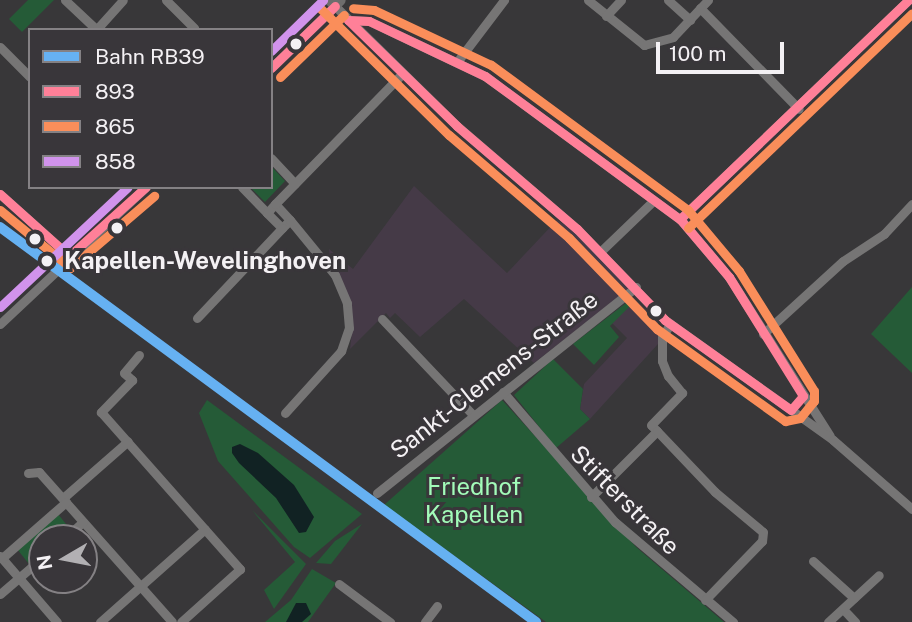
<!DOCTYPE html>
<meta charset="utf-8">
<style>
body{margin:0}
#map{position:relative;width:912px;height:622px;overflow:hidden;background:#383739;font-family:"Public Sans",sans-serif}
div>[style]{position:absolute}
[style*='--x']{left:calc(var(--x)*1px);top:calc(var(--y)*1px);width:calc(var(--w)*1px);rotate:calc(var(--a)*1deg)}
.education>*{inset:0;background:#453a47}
.green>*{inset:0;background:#255b37}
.water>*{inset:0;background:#112223}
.minor>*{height:9px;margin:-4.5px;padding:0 4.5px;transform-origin:4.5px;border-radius:4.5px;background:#767575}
.major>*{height:10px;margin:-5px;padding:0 5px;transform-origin:5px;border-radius:5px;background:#6e6d6d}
.bus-1>*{height:9px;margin:-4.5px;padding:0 4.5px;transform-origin:4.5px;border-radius:4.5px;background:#ff8098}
.bus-2>*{height:9px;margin:-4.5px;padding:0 4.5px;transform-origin:4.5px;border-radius:4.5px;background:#fa8e5a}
.bus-3>*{height:9px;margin:-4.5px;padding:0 4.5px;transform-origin:4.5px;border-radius:4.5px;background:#d193ec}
.rail-1>*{height:10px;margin:-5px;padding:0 5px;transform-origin:5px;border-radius:5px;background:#66b1f2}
.dots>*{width:19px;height:19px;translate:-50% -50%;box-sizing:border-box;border:4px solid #39363a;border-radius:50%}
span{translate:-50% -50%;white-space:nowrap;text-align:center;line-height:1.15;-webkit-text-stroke:6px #39363a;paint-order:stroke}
.stop-label{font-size:24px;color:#f4f1f4;font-weight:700}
.left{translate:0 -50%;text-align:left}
.street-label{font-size:24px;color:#f4f1f4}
.park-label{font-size:24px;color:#a2fbb9}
.legend{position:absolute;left:28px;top:28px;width:245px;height:161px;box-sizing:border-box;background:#39363a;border:2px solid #848184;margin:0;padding:9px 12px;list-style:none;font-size:21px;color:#f4f1f4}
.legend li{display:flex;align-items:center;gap:14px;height:35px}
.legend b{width:35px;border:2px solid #848184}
.north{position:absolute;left:28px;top:524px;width:70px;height:70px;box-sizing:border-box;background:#39363a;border:2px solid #848184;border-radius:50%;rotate:260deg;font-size:19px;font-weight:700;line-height:28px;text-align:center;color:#f4f1f4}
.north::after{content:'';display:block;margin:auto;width:24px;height:32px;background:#b2b0b3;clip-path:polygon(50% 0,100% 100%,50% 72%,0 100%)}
.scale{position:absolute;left:656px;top:42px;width:128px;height:32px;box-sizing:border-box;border:4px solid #f4f1f4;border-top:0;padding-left:9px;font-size:21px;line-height:24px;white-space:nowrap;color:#f4f1f4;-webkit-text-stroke:5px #39363a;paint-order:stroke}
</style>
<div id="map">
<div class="education">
<i style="clip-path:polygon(414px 186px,507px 273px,557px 220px,573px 230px,629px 289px,534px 363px,464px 299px,420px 337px,395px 313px,390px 318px,386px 313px,350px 349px,352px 332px,342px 282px,330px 261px,329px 249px,353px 269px)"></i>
<i style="clip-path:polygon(633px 297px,658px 322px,658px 344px,590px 419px,580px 409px,584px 384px,627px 338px,607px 318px)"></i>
</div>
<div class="green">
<i style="clip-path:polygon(28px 0,54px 0,22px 32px,9px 19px)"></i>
<i style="clip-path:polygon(271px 166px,285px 181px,265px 202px,250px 187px,271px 187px)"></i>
<i style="clip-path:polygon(912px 287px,912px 373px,871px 334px)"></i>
<i style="clip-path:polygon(630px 300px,633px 303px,610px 326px,619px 337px,594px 365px,573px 344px)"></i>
<i style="clip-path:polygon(553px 359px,583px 389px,580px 409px,590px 419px,556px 448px,514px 395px)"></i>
<i style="clip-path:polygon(207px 400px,362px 514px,310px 558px,294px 547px,218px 461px,199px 413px)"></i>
<i style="clip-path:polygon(502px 400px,636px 547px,724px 622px,546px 622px,384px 505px)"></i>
<i style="clip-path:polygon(252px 510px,306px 564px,274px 609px,264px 590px,295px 562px)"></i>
<i style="clip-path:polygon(58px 514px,70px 529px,60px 538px,42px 538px,42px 553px,29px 564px,17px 549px)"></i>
<i style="clip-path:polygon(362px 524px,331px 564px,316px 563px,335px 541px)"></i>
<i style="clip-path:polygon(312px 569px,336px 583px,308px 622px,265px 622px,291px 600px)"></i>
</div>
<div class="water">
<i style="clip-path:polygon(240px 444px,258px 453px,294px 485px,314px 517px,306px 532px,299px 533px,276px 498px,239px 463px,232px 453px,232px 447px)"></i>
<i style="clip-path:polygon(296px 603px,306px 603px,311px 614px,302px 622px,286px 622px)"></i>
</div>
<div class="minor">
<i style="--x:65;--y:0;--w:44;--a:43.2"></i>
<i style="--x:166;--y:0;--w:40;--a:45"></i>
<i style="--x:588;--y:0;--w:72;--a:38.8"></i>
<i style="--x:644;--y:45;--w:30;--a:-15"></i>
<i style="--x:673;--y:37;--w:51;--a:-46.6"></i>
<i style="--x:668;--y:0;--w:30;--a:42"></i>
<i style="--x:700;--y:8;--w:141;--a:45.6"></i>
<i style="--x:606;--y:16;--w:22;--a:-47"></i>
<i style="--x:348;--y:20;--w:21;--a:3"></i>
<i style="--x:369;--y:21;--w:128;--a:25.4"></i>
<i style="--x:485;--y:76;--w:242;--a:36.3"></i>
<i style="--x:680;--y:219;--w:76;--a:49.8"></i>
<i style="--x:729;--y:277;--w:188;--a:57.6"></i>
<i style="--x:96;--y:30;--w:40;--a:-48"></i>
<i style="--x:0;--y:47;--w:42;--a:45"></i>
<i style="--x:457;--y:62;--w:78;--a:-52.8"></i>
<i style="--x:271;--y:68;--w:89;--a:-44.1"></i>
<i style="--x:335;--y:6;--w:171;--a:44.5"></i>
<i style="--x:457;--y:126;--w:158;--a:40.6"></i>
<i style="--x:577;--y:229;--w:127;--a:46"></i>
<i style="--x:665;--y:320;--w:206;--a:35.5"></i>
<i style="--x:833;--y:440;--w:105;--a:41.1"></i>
<i style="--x:271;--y:158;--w:35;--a:47"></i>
<i style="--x:242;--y:187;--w:36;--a:46"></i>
<i style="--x:267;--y:213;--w:21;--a:45"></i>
<i style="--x:282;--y:228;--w:11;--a:-45"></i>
<i style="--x:290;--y:220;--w:22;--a:-133"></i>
<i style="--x:275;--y:204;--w:12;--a:132"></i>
<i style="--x:0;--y:194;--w:93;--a:41.9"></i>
<i style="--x:275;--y:204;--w:182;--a:-45.7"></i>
<i style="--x:680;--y:219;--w:316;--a:-43.8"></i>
<i style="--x:600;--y:252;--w:74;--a:-43.9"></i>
<i style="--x:197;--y:318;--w:124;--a:-46.6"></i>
<i style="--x:382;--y:319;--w:132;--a:46.5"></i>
<i style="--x:0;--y:324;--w:200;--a:-43.2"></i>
<i style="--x:763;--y:334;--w:108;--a:-42.4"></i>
<i style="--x:843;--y:261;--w:49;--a:-33.4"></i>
<i style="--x:884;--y:234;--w:41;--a:-47"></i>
<i style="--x:139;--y:355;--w:23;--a:130"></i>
<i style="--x:124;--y:373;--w:11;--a:41"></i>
<i style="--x:132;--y:380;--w:45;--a:134.1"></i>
<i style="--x:101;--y:412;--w:210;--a:48.5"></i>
<i style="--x:240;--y:569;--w:79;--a:138.1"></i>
<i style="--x:503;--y:392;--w:172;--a:49.3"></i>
<i style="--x:615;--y:522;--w:155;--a:40.3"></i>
<i style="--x:285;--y:413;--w:84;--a:-47.9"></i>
<i style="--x:341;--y:351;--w:24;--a:-71"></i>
<i style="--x:349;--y:328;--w:25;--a:-95"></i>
<i style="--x:347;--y:303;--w:30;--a:-113"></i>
<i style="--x:335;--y:275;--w:71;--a:-129.3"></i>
<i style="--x:657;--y:431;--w:8;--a:-135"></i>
<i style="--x:651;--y:425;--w:45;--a:-45.9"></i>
<i style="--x:682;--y:393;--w:22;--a:-129"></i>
<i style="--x:668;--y:376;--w:16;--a:-112"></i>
<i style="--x:662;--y:361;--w:24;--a:-90"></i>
<i style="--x:662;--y:337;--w:15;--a:-58"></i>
<i style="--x:28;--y:473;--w:11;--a:-5"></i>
<i style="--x:39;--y:472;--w:200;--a:48.4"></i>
<i style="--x:377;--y:493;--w:331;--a:-38.5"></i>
<i style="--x:591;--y:497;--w:93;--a:-45"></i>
<i style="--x:657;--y:431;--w:84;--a:46.4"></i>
<i style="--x:715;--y:492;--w:62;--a:39.8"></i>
<i style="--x:763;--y:532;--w:9;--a:96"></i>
<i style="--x:762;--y:541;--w:82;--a:134"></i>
<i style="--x:63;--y:498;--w:86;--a:-41.2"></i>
<i style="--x:65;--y:538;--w:24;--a:-42"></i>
<i style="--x:0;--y:556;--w:87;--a:49.2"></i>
<i style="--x:2;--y:558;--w:85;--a:-41.2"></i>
<i style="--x:813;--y:561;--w:55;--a:42.1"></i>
<i style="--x:339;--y:584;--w:64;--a:36.7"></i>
<i style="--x:0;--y:594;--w:55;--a:-40.6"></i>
<i style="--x:843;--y:609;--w:18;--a:47"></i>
<i style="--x:100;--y:622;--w:140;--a:-41.5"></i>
<i style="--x:425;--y:622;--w:20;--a:-53"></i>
<i style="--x:828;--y:622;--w:69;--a:-42.7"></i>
</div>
<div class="major">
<i style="--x:329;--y:0;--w:8;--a:45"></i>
<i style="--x:335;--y:6;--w:8;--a:-45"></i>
</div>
<div class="bus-1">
<i style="--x:348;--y:20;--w:21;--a:3"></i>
<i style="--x:369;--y:21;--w:128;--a:25.4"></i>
<i style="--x:485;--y:76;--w:242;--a:36.3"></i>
<i style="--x:680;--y:219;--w:76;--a:49.8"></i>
<i style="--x:729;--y:277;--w:140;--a:58.1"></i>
<i style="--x:803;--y:396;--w:18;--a:131"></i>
<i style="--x:791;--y:410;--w:155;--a:-144.5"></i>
<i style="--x:665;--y:320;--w:127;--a:-134"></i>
<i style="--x:577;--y:229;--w:158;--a:-139.4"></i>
<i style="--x:457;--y:126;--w:152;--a:-135.8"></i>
<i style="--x:271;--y:68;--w:89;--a:-44.1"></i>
<i style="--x:0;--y:194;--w:93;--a:41.9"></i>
<i style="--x:69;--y:256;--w:103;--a:-41.9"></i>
<i style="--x:680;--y:219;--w:316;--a:-43.8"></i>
</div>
<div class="bus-2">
<i style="--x:320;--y:8;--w:181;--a:44.6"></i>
<i style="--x:449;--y:135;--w:158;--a:40.6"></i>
<i style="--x:569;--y:238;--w:127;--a:46"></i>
<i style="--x:657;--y:329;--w:158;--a:35.7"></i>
<i style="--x:785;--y:421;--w:15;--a:-11"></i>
<i style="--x:800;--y:418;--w:22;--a:-51"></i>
<i style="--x:814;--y:401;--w:10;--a:-90"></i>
<i style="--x:814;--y:391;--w:142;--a:-122"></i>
<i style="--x:739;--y:271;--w:80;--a:-129.9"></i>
<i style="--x:688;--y:210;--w:245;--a:-143.6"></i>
<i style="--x:491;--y:65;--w:129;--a:-154.8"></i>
<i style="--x:374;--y:10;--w:21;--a:-175"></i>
<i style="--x:280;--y:77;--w:89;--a:-44.1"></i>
<i style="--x:0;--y:210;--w:91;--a:39.6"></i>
<i style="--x:70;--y:268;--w:111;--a:-40.6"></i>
<i style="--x:688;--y:228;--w:310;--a:-43.8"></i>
</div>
<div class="bus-3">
<i style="--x:271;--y:51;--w:73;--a:-44.4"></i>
<i style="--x:0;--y:307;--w:175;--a:-43.2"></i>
</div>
<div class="rail-1">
<i style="--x:0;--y:227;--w:666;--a:36.39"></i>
</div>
<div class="dots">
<i style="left:296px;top:44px;background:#f4f1f4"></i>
<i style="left:117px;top:228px;background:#f4f1f4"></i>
<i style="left:35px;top:239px;background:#f4f1f4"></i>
<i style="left:47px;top:261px;background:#f4f1f4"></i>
<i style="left:656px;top:311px;background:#f4f1f4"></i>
</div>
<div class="stop-label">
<span class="left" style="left:64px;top:261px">Kapellen-Wevelinghoven</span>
</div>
<div class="street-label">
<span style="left:494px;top:375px;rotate:-38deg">Sankt-Clemens-Straße</span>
<span style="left:625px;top:500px;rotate:45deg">Stifterstraße</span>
</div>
<div class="park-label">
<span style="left:474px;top:501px">Friedhof<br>Kapellen</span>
</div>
<ul class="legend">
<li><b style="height:9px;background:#66b1f2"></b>Bahn RB39</li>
<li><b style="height:9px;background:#ff8098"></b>893</li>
<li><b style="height:9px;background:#fa8e5a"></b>865</li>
<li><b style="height:9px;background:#d193ec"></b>858</li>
</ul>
<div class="north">N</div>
<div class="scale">100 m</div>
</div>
